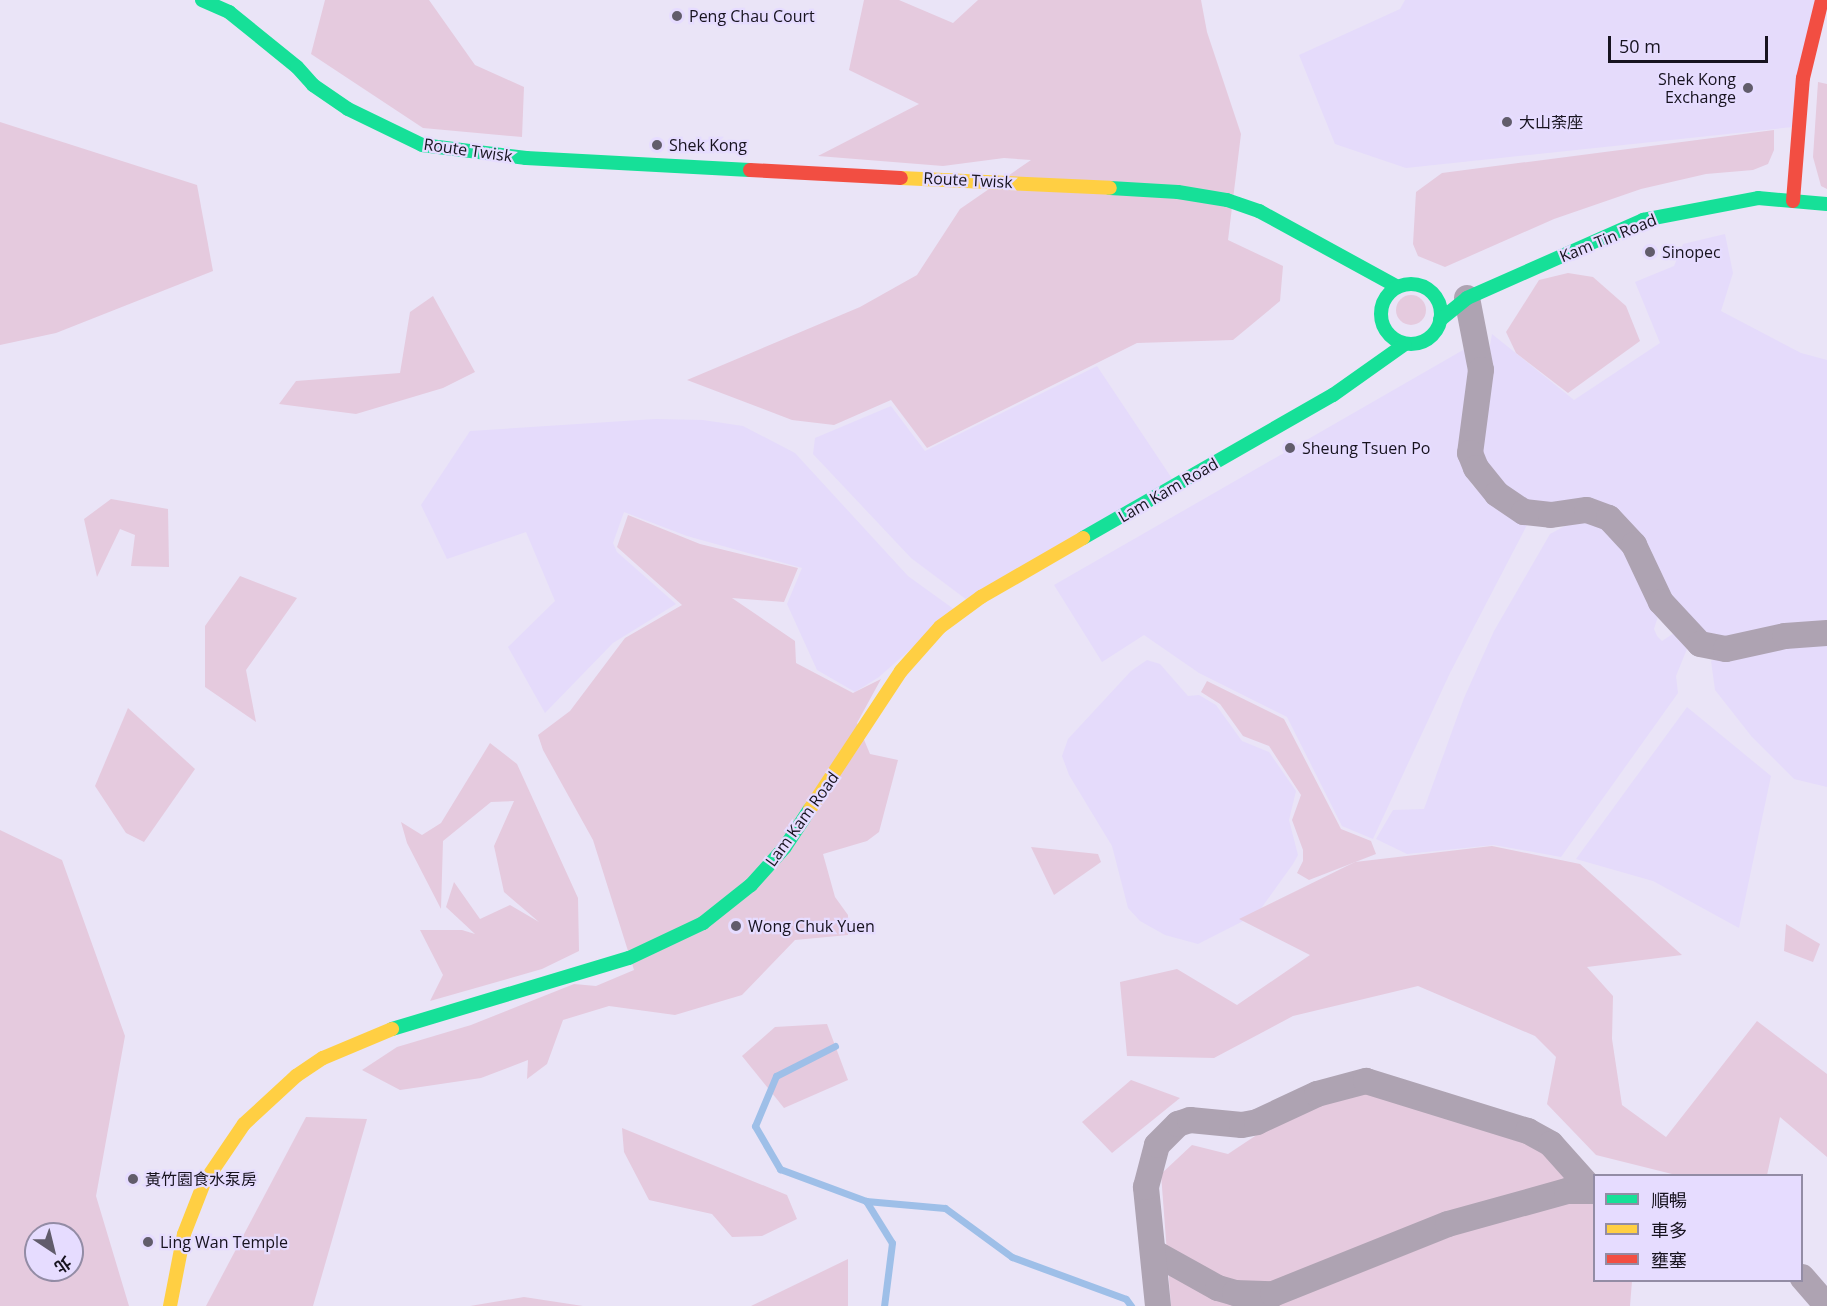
<!DOCTYPE html>
<meta charset="utf-8">
<style>
body{margin:0}
#map{position:relative;width:1827px;height:1306px;overflow:hidden;background:#eae4f7;font-family:"Open Sans","Noto Sans TC",sans-serif}
div>[style]{position:absolute}
[style*='--x']{left:calc(var(--x)*1px);top:calc(var(--y)*1px);width:calc(var(--w)*1px);rotate:calc(var(--a)*1deg)}
.built>*{inset:0;background:#e5dbfb}
.green>*{inset:0;background:#e5cade}
.round{border-radius:50%}
.stream>*{height:7px;margin:-3.5px;padding:0 3.5px;transform-origin:3.5px;border-radius:3.5px;background:#9ebfe8}
.street>*{height:26px;margin:-13px;padding:0 13px;transform-origin:13px;border-radius:13px;background:#aea3b2}
.fast>*{height:14px;margin:-7px;padding:0 7px;transform-origin:7px;border-radius:7px;background:#16e098}
.fast>.ring{margin:-7px;padding:0;box-sizing:content-box;background:none;border:14px solid #16e098;border-radius:50%}
.slow>*{height:14px;margin:-7px;padding:0 7px;transform-origin:7px;border-radius:7px;background:#ffcf43}
.jam>*{height:14px;margin:-7px;padding:0 7px;transform-origin:7px;border-radius:7px;background:#f24e42}
.dots>*{width:16px;height:16px;translate:-50% -50%;box-sizing:border-box;border:3px solid #e6dcff;border-radius:50%}
span{translate:-50% -50%;white-space:nowrap;text-align:center;line-height:1.15;-webkit-text-stroke:4.5px #e6dcff;paint-order:stroke}
.poi-label{font-size:16px;color:#17131f}
.left{translate:0 -50%;text-align:left}
.right{translate:-100% -50%;text-align:right}
.street-label{font-size:16px;color:#17131f}
.legend{position:absolute;left:1593px;top:1174px;width:210px;height:108px;box-sizing:border-box;background:#e6dcff;border:2px solid #938ca5;margin:0;padding:8px 10px;list-style:none;font-size:18px;color:#17131f}
.legend li{display:flex;align-items:center;gap:12px;height:30px}
.legend b{width:30px;border:2px solid #938ca5}
.north{position:absolute;left:24px;top:1222px;width:60px;height:60px;box-sizing:border-box;background:#e6dcff;border:2px solid #938ca5;border-radius:50%;rotate:145deg;font-size:16px;font-weight:700;line-height:24px;text-align:center;color:#17131f}
.north::after{content:'';display:block;margin:auto;width:21px;height:27px;background:#615c6b;clip-path:polygon(50% 0,100% 100%,50% 72%,0 100%)}
.scale{position:absolute;left:1608px;top:36px;width:160px;height:27px;box-sizing:border-box;border:3px solid #17131f;border-top:0;padding-left:8px;font-size:18px;line-height:21px;white-space:nowrap;color:#17131f;-webkit-text-stroke:4px #e6dcff;paint-order:stroke}
</style>
<div id="map">
<div class="built">
<i style="clip-path:polygon(1405px 0,1815px 0,1793px 127px,1406px 168px,1335px 144px,1299px 55px,1400px 9px)"></i>
<i style="clip-path:polygon(1725px 234px,1733px 273px,1721px 311px,1801px 353px,1827px 360px,1827px 627px,1725px 640px,1708px 636px,1669px 597px,1627px 527px,1512px 502px,1474px 440px,1492px 334px,1574px 400px,1660px 343px,1635px 282px,1674px 266px,1683px 244px)"></i>
<i style="clip-path:polygon(1470px 346px,1466px 469px,1472px 485px,1489px 501px,1527px 525px,1450px 673px,1373px 839px,1342px 826px,1287px 717px,1199px 673px,1144px 635px,1102px 662px,1054px 585px)"></i>
<i style="clip-path:polygon(1097px 366px,1177px 486px,971px 603px,911px 558px,813px 454px,815px 438px,891px 406px,925px 451px)"></i>
<i style="clip-path:polygon(655px 419px,703px 420px,743px 426px,795px 453px,908px 576px,955px 610px,879px 677px,855px 692px,817px 670px,787px 604px,802px 568px,687px 536px,624px 512px,613px 543px,617px 552px,676px 604px,613px 643px,545px 713px,508px 647px,555px 601px,526px 532px,447px 559px,421px 505px,470px 431px)"></i>
<i style="clip-path:polygon(1576px 520px,1610px 529px,1660px 610px,1654px 629px,1657px 636px,1662px 641px,1674px 633px,1689px 644px,1676px 676px,1678px 693px,1561px 857px,1494px 845px,1407px 854px,1376px 839px,1393px 810px,1424px 809px,1464px 698px,1494px 631px,1550px 534px)"></i>
<i style="clip-path:polygon(1827px 637px,1827px 787px,1794px 779px,1752px 737px,1715px 690px,1711px 661px,1727px 654px)"></i>
<i style="clip-path:polygon(1147px 660px,1160px 664px,1188px 696px,1199px 695px,1216px 705px,1242px 741px,1269px 752px,1296px 791px,1289px 820px,1298px 855px,1293px 864px,1257px 914px,1198px 944px,1165px 935px,1140px 921px,1128px 908px,1112px 846px,1069px 775px,1062px 756px,1068px 739px,1131px 671px)"></i>
<i style="clip-path:polygon(1687px 707px,1771px 776px,1739px 928px,1653px 881px,1576px 859px)"></i>
</div>
<div class="green">
<i style="clip-path:polygon(325px 0,429px 0,475px 65px,524px 87px,522px 137px,423px 128px,311px 54px)"></i>
<i style="clip-path:polygon(864px 0,899px 0,953px 23px,978px 0,1201px 0,1207px 32px,1241px 134px,1228px 240px,1283px 266px,1280px 301px,1233px 340px,1137px 343px,927px 448px,891px 400px,834px 425px,792px 420px,687px 380px,860px 307px,917px 275px,960px 209px,1031px 160px,1004px 158px,943px 166px,818px 156px,919px 104px,849px 70px)"></i>
<i style="clip-path:polygon(1818px 82px,1827px 84px,1827px 189px,1821px 186px,1813px 157px)"></i>
<i style="clip-path:polygon(0 122px,197px 185px,213px 271px,56px 333px,0 345px)"></i>
<i style="clip-path:polygon(1774px 130px,1774px 150px,1768px 164px,1753px 170px,1706px 174px,1641px 189px,1554px 219px,1445px 267px,1418px 256px,1413px 244px,1416px 192px,1442px 173px)"></i>
<i style="clip-path:polygon(1568px 273px,1593px 277px,1626px 306px,1640px 341px,1568px 393px,1516px 353px,1506px 332px,1539px 280px)"></i>
<i class="round" style="left:1396px;top:295px;width:30px;height:30px"></i>
<i style="clip-path:polygon(433px 296px,475px 372px,443px 388px,356px 414px,279px 404px,296px 381px,400px 373px,410px 312px)"></i>
<i style="clip-path:polygon(111px 499px,168px 509px,169px 567px,131px 566px,135px 535px,120px 529px,97px 577px,84px 519px)"></i>
<i style="clip-path:polygon(628px 515px,700px 544px,798px 568px,784px 602px,732px 598px,795px 641px,796px 663px,853px 693px,881px 679px,857px 723px,870px 754px,898px 760px,879px 832px,867px 841px,823px 854px,835px 897px,848px 915px,848px 935px,795px 940px,742px 995px,675px 1015px,609px 1006px,563px 1020px,547px 1064px,527px 1079px,528px 1060px,481px 1078px,400px 1090px,362px 1070px,397px 1047px,471px 1025px,574px 984px,596px 986px,634px 970px,593px 840px,543px 750px,538px 735px,570px 711px,625px 638px,682px 605px,617px 547px)"></i>
<i style="clip-path:polygon(240px 576px,297px 598px,246px 670px,256px 722px,205px 687px,205px 626px)"></i>
<i style="clip-path:polygon(1207px 681px,1284px 719px,1341px 829px,1371px 841px,1376px 854px,1309px 880px,1297px 873px,1303px 861px,1303px 850px,1292px 820px,1301px 795px,1269px 746px,1243px 736px,1220px 704px,1201px 692px)"></i>
<i style="clip-path:polygon(128px 708px,195px 769px,144px 842px,126px 833px,95px 786px)"></i>
<i style="clip-path:polygon(490px 743px,517px 764px,578px 898px,579px 951px,542px 969px,430px 1001px,443px 975px,420px 930px,462px 930px,475px 934px,446px 907px,454px 882px,480px 919px,510px 905px,539px 922px,504px 892px,494px 846px,514px 801px,491px 802px,443px 841px,441px 909px,407px 843px,401px 822px,422px 835px,441px 823px)"></i>
<i style="clip-path:polygon(evenodd,0 830px,62px 860px,125px 1036px,96px 1196px,129px 1306px,0 1306px,0 830px,36px 1234px,72px 1234px,72px 1270px,36px 1270px,36px 1234px)"></i>
<i style="clip-path:polygon(1492px 846px,1580px 864px,1682px 955px,1587px 967px,1613px 996px,1612px 1039px,1622px 1105px,1666px 1137px,1757px 1021px,1827px 1074px,1827px 1157px,1780px 1117px,1767px 1175px,1676px 1175px,1596px 1155px,1547px 1104px,1556px 1057px,1535px 1036px,1418px 986px,1293px 1016px,1214px 1058px,1127px 1056px,1120px 982px,1177px 969px,1237px 1005px,1310px 955px,1239px 919px,1355px 862px)"></i>
<i style="clip-path:polygon(1031px 847px,1098px 854px,1101px 862px,1054px 895px)"></i>
<i style="clip-path:polygon(1786px 924px,1820px 944px,1813px 962px,1784px 951px)"></i>
<i style="clip-path:polygon(827px 1024px,848px 1080px,784px 1108px,742px 1056px,775px 1027px)"></i>
<i style="clip-path:polygon(1131px 1080px,1180px 1098px,1112px 1153px,1082px 1122px)"></i>
<i style="clip-path:polygon(1366px 1093px,1566px 1156px,1594px 1191px,1594px 1280px,1632px 1281px,1630px 1306px,1171px 1306px,1161px 1174px,1192px 1145px,1228px 1154px,1288px 1114px)"></i>
<i style="clip-path:polygon(306px 1117px,367px 1119px,313px 1306px,206px 1306px)"></i>
<i style="clip-path:polygon(622px 1128px,787px 1195px,797px 1219px,762px 1236px,732px 1237px,712px 1214px,649px 1200px,624px 1152px)"></i>
<i style="clip-path:polygon(848px 1259px,848px 1306px,751px 1306px)"></i>
<i style="clip-path:polygon(524px 1297px,583px 1306px,470px 1306px)"></i>
</div>
<div class="stream">
<i style="--x:835;--y:1046;--w:66;--a:153"></i>
<i style="--x:776;--y:1076;--w:54;--a:112.8"></i>
<i style="--x:755;--y:1126;--w:50;--a:59.8"></i>
<i style="--x:780;--y:1169;--w:92;--a:20.4"></i>
<i style="--x:866;--y:1201;--w:79;--a:5.1"></i>
<i style="--x:945;--y:1208;--w:83;--a:36.2"></i>
<i style="--x:1012;--y:1257;--w:121;--a:20.2"></i>
<i style="--x:1126;--y:1299;--w:9;--a:54"></i>
<i style="--x:866;--y:1201;--w:49;--a:58.2"></i>
<i style="--x:892;--y:1243;--w:64;--a:97.2"></i>
</div>
<div class="street">
<i style="--x:1467;--y:298;--w:73;--a:79"></i>
<i style="--x:1481;--y:370;--w:84;--a:97.5"></i>
<i style="--x:1470;--y:453;--w:16;--a:68"></i>
<i style="--x:1476;--y:468;--w:33;--a:51"></i>
<i style="--x:1497;--y:494;--w:32;--a:34"></i>
<i style="--x:1524;--y:512;--w:27;--a:6"></i>
<i style="--x:1551;--y:515;--w:36;--a:-8"></i>
<i style="--x:1587;--y:510;--w:23;--a:20"></i>
<i style="--x:1609;--y:518;--w:37;--a:47"></i>
<i style="--x:1634;--y:545;--w:63;--a:64.7"></i>
<i style="--x:1661;--y:602;--w:57;--a:47.1"></i>
<i style="--x:1700;--y:644;--w:26;--a:11"></i>
<i style="--x:1726;--y:649;--w:60;--a:-12.4"></i>
<i style="--x:1785;--y:636;--w:42;--a:-4.1"></i>
<i style="--x:1155;--y:1253;--w:72;--a:29.1"></i>
<i style="--x:1218;--y:1288;--w:18;--a:16"></i>
<i style="--x:1235;--y:1293;--w:38;--a:2"></i>
<i style="--x:1273;--y:1294;--w:188;--a:-21.8"></i>
<i style="--x:1448;--y:1224;--w:123;--a:-15.5"></i>
<i style="--x:1567;--y:1191;--w:27;--a:0"></i>
<i style="--x:1802;--y:1277;--w:38;--a:49"></i>
<i style="--x:1158;--y:1306;--w:120;--a:-95.8"></i>
<i style="--x:1146;--y:1187;--w:43;--a:-75.3"></i>
<i style="--x:1157;--y:1145;--w:30;--a:-45"></i>
<i style="--x:1178;--y:1124;--w:13;--a:-18"></i>
<i style="--x:1190;--y:1120;--w:52;--a:5.5"></i>
<i style="--x:1242;--y:1125;--w:15;--a:-11"></i>
<i style="--x:1257;--y:1122;--w:66;--a:-25"></i>
<i style="--x:1317;--y:1094;--w:51;--a:-14.9"></i>
<i style="--x:1366;--y:1081;--w:170;--a:17.2"></i>
<i style="--x:1528;--y:1131;--w:26;--a:29"></i>
<i style="--x:1551;--y:1144;--w:63;--a:48.2"></i>
</div>
<div class="fast">
<i style="--x:202;--y:0;--w:30;--a:24"></i>
<i style="--x:229;--y:12;--w:87;--a:39"></i>
<i style="--x:297;--y:67;--w:24;--a:48"></i>
<i style="--x:313;--y:85;--w:42;--a:34.4"></i>
<i style="--x:348;--y:109;--w:82;--a:25.9"></i>
<i style="--x:422;--y:145;--w:105;--a:7.1"></i>
<i style="--x:526;--y:158;--w:224;--a:3.1"></i>
<i style="--x:1110;--y:188;--w:68;--a:3.4"></i>
<i style="--x:1178;--y:192;--w:50;--a:9.3"></i>
<i style="--x:1227;--y:200;--w:34;--a:19"></i>
<i style="--x:1259;--y:211;--w:158;--a:28.7"></i>
<i class="ring" style="left:1381px;top:284px;width:46px;height:46px"></i>
<i style="--x:1440;--y:320;--w:35;--a:-39"></i>
<i style="--x:1467;--y:298;--w:193;--a:-23.9"></i>
<i style="--x:1643;--y:220;--w:117;--a:-10.8"></i>
<i style="--x:1758;--y:198;--w:69;--a:5"></i>
<i style="--x:1083;--y:538;--w:288;--a:-29.8"></i>
<i style="--x:1333;--y:395;--w:88;--a:-35.3"></i>
<i style="--x:392;--y:1029;--w:247;--a:-16.7"></i>
<i style="--x:629;--y:958;--w:82;--a:-25.3"></i>
<i style="--x:703;--y:923;--w:61;--a:-38.4"></i>
<i style="--x:751;--y:885;--w:51;--a:-48.2"></i>
<i style="--x:785;--y:847;--w:45;--a:-56.7"></i>
</div>
<div class="slow">
<i style="--x:901;--y:178;--w:209;--a:2.7"></i>
<i style="--x:810;--y:809;--w:165;--a:-56.6"></i>
<i style="--x:901;--y:671;--w:59;--a:-48.4"></i>
<i style="--x:940;--y:627;--w:51;--a:-36.2"></i>
<i style="--x:981;--y:597;--w:118;--a:-30"></i>
<i style="--x:170;--y:1306;--w:73;--a:-79"></i>
<i style="--x:184;--y:1234;--w:55;--a:-68.6"></i>
<i style="--x:204;--y:1183;--w:71;--a:-55.9"></i>
<i style="--x:244;--y:1124;--w:71;--a:-42.7"></i>
<i style="--x:296;--y:1076;--w:32;--a:-34"></i>
<i style="--x:323;--y:1058;--w:75;--a:-22.8"></i>
</div>
<div class="jam">
<i style="--x:750;--y:170;--w:151;--a:3"></i>
<i style="--x:1793;--y:201;--w:123;--a:-85.4"></i>
<i style="--x:1803;--y:78;--w:80;--a:-76.3"></i>
</div>
<div class="dots">
<i style="left:677px;top:16px;background:#615c6b"></i>
<i style="left:1748px;top:88px;background:#615c6b"></i>
<i style="left:1507px;top:122px;background:#615c6b"></i>
<i style="left:657px;top:145px;background:#615c6b"></i>
<i style="left:1650px;top:252px;background:#615c6b"></i>
<i style="left:1290px;top:448px;background:#615c6b"></i>
<i style="left:736px;top:926px;background:#615c6b"></i>
<i style="left:133px;top:1179px;background:#615c6b"></i>
<i style="left:148px;top:1242px;background:#615c6b"></i>
</div>
<div class="poi-label">
<span class="left" style="left:689px;top:16px">Peng Chau Court</span>
<span class="right" style="left:1736px;top:88px">Shek Kong<br>Exchange</span>
<span class="left" style="left:1519px;top:122px">大山荼座</span>
<span class="left" style="left:669px;top:145px">Shek Kong</span>
<span class="left" style="left:1662px;top:252px">Sinopec</span>
<span class="left" style="left:1302px;top:448px">Sheung Tsuen Po</span>
<span class="left" style="left:748px;top:926px">Wong Chuk Yuen</span>
<span class="left" style="left:145px;top:1179px">黃竹園食水泵房</span>
<span class="left" style="left:160px;top:1242px">Ling Wan Temple</span>
</div>
<div class="street-label">
<span style="left:468px;top:150px;rotate:8deg">Route Twisk</span>
<span style="left:968px;top:180px;rotate:3deg">Route Twisk</span>
<span style="left:1608px;top:238px;rotate:-22deg">Kam Tin Road</span>
<span style="left:1168px;top:490px;rotate:-30deg">Lam Kam Road</span>
<span style="left:802px;top:819px;rotate:-54deg">Lam Kam Road</span>
</div>
<ul class="legend">
<li><b style="height:8px;background:#16e098"></b>順暢</li>
<li><b style="height:8px;background:#ffcf43"></b>車多</li>
<li><b style="height:8px;background:#f24e42"></b>壅塞</li>
</ul>
<div class="north">北</div>
<div class="scale">50 m</div>
</div>
